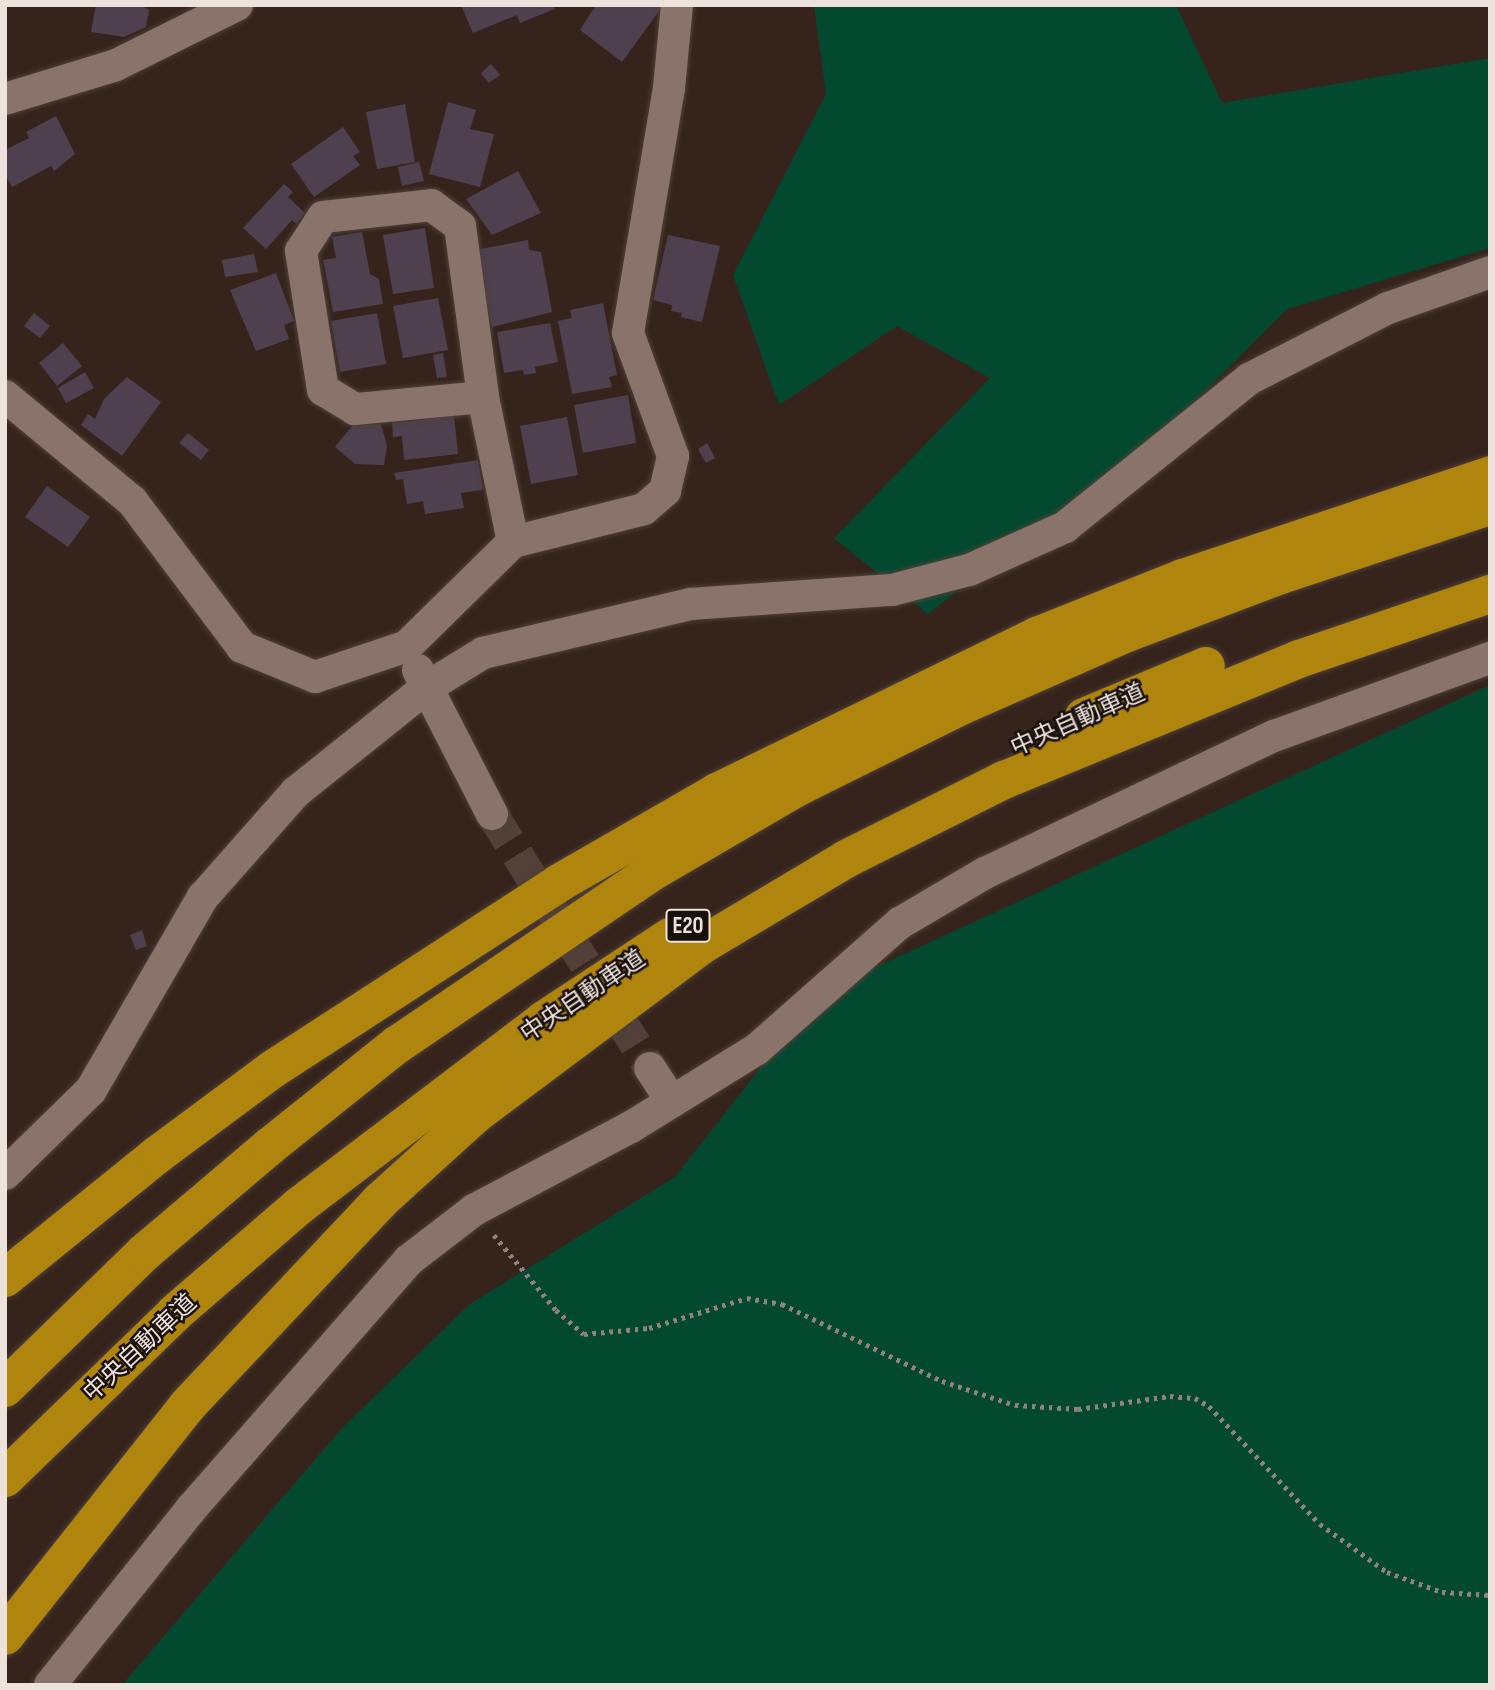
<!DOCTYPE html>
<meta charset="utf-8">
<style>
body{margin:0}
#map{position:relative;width:1495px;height:1690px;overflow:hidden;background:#36241c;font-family:"Sofia Sans Condensed","Noto Sans JP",sans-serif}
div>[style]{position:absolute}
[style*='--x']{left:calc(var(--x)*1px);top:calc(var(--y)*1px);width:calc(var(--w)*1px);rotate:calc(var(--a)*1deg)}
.green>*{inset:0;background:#03492f}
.building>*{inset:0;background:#4e404f}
.minor-tunnel>*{height:32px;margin-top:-16px;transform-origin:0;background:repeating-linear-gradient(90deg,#524039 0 32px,transparent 0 48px)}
.path>*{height:4.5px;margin-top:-2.25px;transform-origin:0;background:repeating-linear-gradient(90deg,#91827c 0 3.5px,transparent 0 8.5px)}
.roads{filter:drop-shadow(0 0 2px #4f403a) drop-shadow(0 0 2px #4f403a)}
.minor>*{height:32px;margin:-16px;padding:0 16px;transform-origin:16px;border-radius:16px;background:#8a736a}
.motorway>*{height:38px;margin:-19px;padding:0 19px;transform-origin:19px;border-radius:19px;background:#af850d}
span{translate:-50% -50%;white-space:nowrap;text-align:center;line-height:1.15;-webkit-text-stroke:5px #18100c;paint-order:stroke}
.shield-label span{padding:2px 5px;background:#18100c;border:2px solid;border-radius:5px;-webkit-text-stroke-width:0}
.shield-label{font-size:23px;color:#eee2dd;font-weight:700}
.street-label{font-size:24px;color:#eee2dd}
.frame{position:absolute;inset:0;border:7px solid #eee2dd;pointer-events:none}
</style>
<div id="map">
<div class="green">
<i style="clip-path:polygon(814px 5px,1176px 5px,1222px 103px,1490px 58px,1490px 248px,1287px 309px,1186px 410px,928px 614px,834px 538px,990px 378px,897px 326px,779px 405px,733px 275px,826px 94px)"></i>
<i style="clip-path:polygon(1490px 685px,1490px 1685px,122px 1685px,342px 1428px,470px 1304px,675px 1177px,819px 993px)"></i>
</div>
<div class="building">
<i style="clip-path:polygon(96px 5px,140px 5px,149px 10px,146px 27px,124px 37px,91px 32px)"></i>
<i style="clip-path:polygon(461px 5px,553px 5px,555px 9px,520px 23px,517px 15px,473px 33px)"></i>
<i style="clip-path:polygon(596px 5px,660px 5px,662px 7px,622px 62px,580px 30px)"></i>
<i style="clip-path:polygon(491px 64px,500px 75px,489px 83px,481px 73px)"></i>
<i style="clip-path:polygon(448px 102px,476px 110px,470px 129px,494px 134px,480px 187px,429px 174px)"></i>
<i style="clip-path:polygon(405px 104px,415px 162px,377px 169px,366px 112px)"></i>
<i style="clip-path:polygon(56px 116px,75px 154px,54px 171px,51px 166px,12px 187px,5px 175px,5px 150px,29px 138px,26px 132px)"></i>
<i style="clip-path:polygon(343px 127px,360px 152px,353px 156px,360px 165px,314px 197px,291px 164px)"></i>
<i style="clip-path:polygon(419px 162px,424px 181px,402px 186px,398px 167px)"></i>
<i style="clip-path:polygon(518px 171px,541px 213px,492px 235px,466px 199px)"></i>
<i style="clip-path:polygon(284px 184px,293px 192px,288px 197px,305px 213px,296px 224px,292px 220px,266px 249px,243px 228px)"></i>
<i style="clip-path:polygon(425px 228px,434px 288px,393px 294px,383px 235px)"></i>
<i style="clip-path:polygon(362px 232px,370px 274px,379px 279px,383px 304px,333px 312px,323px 260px,336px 258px,332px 237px)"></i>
<i style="clip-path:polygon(668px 235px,720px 246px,702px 322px,681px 317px,682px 313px,671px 311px,672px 305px,653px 300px)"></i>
<i style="clip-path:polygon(528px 240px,529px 250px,541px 252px,552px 312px,492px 327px,475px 250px)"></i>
<i style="clip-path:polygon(254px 254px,258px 272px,225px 277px,222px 260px)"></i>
<i style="clip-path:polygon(276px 273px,294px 321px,284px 325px,289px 339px,256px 351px,230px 290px)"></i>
<i style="clip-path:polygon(438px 298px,448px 350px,403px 358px,393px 306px)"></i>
<i style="clip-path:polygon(603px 303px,617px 375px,609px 377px,612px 387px,572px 394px,558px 321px,572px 318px,570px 310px)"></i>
<i style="clip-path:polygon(34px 313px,50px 326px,40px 338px,24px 326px)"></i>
<i style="clip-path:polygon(377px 313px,386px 364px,340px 372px,331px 321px)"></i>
<i style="clip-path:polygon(550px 323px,558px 362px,535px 367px,536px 373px,524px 375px,523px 370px,504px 373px,497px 332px)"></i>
<i style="clip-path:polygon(63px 343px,82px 366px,57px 386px,39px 363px)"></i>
<i style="clip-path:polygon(443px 353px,447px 377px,437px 378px,433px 355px)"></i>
<i style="clip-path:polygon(85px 372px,94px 388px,66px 403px,58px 388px)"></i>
<i style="clip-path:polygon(127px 377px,161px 402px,122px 456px,81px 425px,88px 414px,95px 419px,104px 399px)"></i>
<i style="clip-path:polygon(628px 395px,636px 443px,583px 453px,574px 405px)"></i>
<i style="clip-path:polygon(454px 416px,458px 454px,404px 460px,402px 436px,393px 437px,392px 423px)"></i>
<i style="clip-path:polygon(567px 417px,578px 475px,531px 484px,520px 426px)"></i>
<i style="clip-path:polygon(381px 424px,387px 446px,384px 465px,355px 464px,335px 447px,352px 426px)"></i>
<i style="clip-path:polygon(188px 433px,209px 450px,201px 460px,179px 443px)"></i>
<i style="clip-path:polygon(707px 443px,715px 458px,706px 463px,698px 449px)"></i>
<i style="clip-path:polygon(478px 460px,483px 490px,461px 493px,464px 508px,425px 514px,423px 501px,407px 504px,403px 479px,396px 480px,394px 473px)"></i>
<i style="clip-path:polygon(47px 486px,90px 517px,68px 547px,25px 517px)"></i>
<i style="clip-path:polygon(142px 930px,147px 946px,136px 950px,130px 935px)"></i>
</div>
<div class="minor-tunnel">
<i style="--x:492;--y:814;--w:299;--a:58.1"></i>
</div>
<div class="path">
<i style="--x:494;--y:1235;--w:97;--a:50.4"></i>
<i style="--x:556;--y:1310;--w:37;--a:41"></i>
<i style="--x:584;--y:1334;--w:65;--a:-5.3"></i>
<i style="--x:649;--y:1328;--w:102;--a:-17"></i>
<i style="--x:747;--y:1298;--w:36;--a:10"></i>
<i style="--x:782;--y:1304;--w:178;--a:25.7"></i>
<i style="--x:942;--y:1381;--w:77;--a:18.2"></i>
<i style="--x:1015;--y:1405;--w:63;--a:3.6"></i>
<i style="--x:1078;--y:1409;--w:93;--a:-8"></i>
<i style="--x:1170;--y:1396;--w:25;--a:5"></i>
<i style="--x:1195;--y:1398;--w:16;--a:30"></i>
<i style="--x:1209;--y:1406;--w:162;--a:46.8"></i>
<i style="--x:1320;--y:1524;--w:82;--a:35.6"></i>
<i style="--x:1387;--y:1572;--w:59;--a:20"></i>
<i style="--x:1442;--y:1592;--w:48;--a:3.6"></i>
</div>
<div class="roads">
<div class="minor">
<i style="--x:5;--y:99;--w:116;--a:-17"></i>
<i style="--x:116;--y:65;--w:135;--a:-26.4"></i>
<i style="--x:5;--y:396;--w:165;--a:39.6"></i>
<i style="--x:132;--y:501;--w:183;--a:53"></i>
<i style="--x:242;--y:647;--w:79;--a:22.3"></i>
<i style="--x:315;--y:677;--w:97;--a:-18.6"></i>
<i style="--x:407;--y:646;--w:148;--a:-44.5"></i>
<i style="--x:513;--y:542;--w:135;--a:-14.1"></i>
<i style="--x:644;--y:509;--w:28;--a:-41"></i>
<i style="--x:665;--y:491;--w:36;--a:-77"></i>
<i style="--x:673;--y:456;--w:131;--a:-110.1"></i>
<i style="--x:628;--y:333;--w:248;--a:-80.5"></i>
<i style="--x:669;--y:88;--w:83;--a:-84.5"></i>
<i style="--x:483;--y:397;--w:129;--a:174.6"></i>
<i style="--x:355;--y:409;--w:37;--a:-149"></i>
<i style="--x:323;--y:390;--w:141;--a:-99"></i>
<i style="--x:301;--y:251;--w:40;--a:-57.1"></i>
<i style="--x:323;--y:217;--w:109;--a:-6.3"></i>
<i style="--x:431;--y:205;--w:36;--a:36"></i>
<i style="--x:460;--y:226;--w:173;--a:82.3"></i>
<i style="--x:483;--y:397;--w:148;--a:78.3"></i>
<i style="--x:418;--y:670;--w:162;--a:62.8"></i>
<i style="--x:650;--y:1068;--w:40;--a:57.1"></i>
<i style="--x:5;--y:1174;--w:120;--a:-44.3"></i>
<i style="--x:91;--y:1090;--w:223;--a:-59.9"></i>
<i style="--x:203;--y:897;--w:140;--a:-48.5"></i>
<i style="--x:296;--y:792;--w:166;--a:-38.7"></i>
<i style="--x:426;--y:688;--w:67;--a:-31.6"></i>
<i style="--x:483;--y:653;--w:213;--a:-13.3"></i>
<i style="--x:690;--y:604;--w:202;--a:-4"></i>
<i style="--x:892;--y:590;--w:80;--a:-14.6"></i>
<i style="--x:969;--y:570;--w:105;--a:-24.1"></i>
<i style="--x:1065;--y:527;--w:236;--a:-38.8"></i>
<i style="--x:1249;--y:379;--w:156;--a:-27.1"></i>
<i style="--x:1388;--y:308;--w:108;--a:-19.4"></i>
<i style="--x:50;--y:1685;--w:226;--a:-51.3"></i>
<i style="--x:191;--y:1509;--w:331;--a:-48.8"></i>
<i style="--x:409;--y:1260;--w:82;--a:-37.6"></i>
<i style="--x:474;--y:1210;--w:178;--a:-27.9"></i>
<i style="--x:631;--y:1127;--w:148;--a:-31.8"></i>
<i style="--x:757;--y:1049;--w:191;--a:-41.4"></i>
<i style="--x:900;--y:923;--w:99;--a:-30.5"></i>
<i style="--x:985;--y:873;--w:320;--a:-25.4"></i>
<i style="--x:1274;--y:736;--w:230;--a:-19.9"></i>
</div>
<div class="motorway">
<i style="--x:1084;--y:717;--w:132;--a:-22.7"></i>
<i style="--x:5;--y:1278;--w:196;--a:-39"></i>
<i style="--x:157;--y:1155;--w:144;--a:-36.6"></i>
<i style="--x:273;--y:1069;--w:341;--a:-33"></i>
<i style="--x:559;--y:883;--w:182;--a:-29.9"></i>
<i style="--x:717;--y:792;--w:356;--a:-26"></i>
<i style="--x:1037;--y:636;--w:157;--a:-21.7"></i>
<i style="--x:1183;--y:578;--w:324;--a:-18.5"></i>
<i style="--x:5;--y:1388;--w:195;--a:-44.2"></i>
<i style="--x:145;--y:1252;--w:164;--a:-40.3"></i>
<i style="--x:270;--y:1146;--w:164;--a:-38.6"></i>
<i style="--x:398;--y:1044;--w:307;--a:-34.1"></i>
<i style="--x:652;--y:872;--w:169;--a:-30.2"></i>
<i style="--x:798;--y:787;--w:180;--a:-26.4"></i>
<i style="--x:959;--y:707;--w:178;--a:-23.8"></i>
<i style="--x:1122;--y:635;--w:167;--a:-20.7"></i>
<i style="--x:1278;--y:576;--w:223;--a:-18.3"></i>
<i style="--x:5;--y:1478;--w:237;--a:-44.1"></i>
<i style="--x:175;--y:1313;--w:164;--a:-40.8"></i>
<i style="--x:299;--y:1206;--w:308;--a:-37.2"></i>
<i style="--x:544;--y:1020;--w:151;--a:-33.4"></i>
<i style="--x:5;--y:1636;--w:295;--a:-51.6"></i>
<i style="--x:188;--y:1405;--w:280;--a:-46.7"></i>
<i style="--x:380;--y:1201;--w:130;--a:-42.2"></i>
<i style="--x:476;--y:1114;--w:282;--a:-36.8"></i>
<i style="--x:702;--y:945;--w:168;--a:-30.8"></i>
<i style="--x:846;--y:859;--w:177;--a:-26.6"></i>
<i style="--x:1004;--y:780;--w:319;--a:-22.3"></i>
<i style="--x:1299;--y:659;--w:202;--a:-18.8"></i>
</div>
</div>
<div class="shield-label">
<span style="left:688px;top:926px">E20</span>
</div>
<div class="street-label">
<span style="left:1078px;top:720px;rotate:-24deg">中央自動車道</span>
<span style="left:583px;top:996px;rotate:-34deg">中央自動車道</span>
<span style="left:140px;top:1348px;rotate:-43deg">中央自動車道</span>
</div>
<div class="frame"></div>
</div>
